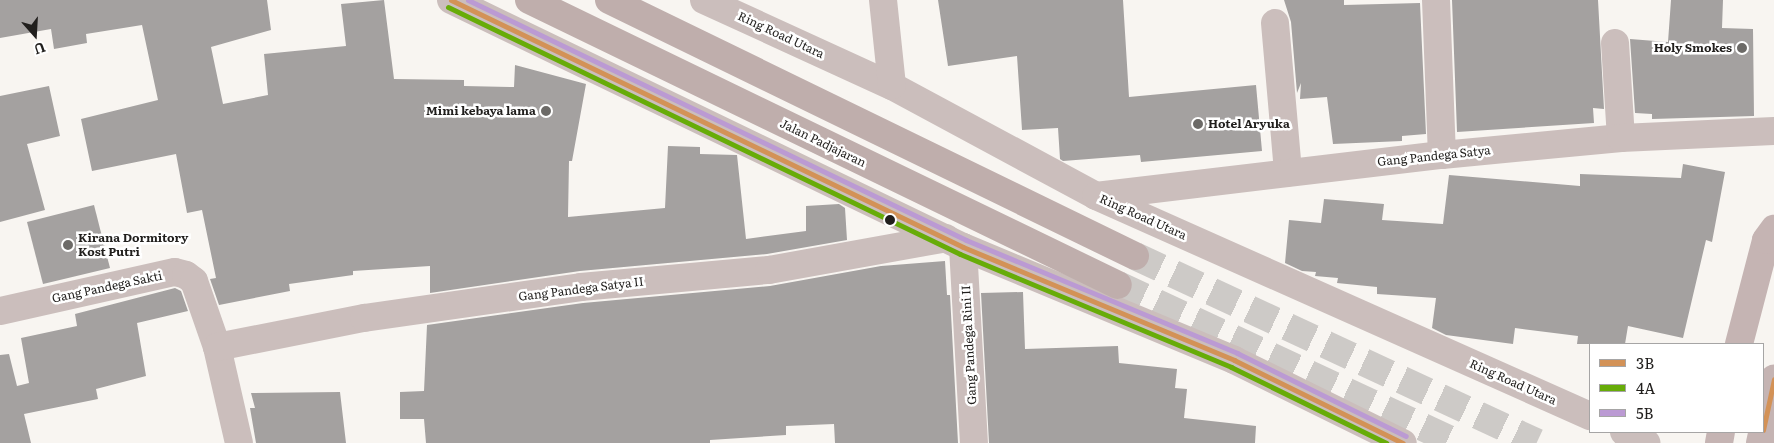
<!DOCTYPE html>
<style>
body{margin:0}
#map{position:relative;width:1774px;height:443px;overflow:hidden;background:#f8f5f1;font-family:Literata,serif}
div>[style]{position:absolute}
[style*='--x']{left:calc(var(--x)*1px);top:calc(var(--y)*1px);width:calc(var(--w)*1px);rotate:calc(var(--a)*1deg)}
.building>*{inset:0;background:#a4a1a0}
.highway-tunnel>*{height:28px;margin-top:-14px;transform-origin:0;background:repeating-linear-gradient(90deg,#cdcac7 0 28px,transparent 0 42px)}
.minor>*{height:28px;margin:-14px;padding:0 14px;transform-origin:14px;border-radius:14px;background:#cbbebc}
.major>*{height:28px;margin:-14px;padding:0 14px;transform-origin:14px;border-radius:14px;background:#c5b4b3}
.highway>*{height:28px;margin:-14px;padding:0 14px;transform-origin:14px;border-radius:14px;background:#bfaeac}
.bus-1>*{height:5px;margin:-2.5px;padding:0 2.5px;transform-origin:2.5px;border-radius:2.5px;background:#d39257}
.bus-2>*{height:5px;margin:-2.5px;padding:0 2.5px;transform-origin:2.5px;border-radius:2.5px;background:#67ac08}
.bus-3>*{height:5px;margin:-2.5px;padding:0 2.5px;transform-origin:2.5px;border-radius:2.5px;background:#bb9ad3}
.dots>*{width:14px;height:14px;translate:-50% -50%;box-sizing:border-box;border:2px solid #fff;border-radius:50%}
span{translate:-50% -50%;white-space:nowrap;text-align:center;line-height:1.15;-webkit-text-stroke:5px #fff;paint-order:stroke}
.street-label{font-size:12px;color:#211f1d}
.poi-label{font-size:12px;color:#211f1d;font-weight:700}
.right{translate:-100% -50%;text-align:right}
.left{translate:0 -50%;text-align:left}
.legend{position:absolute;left:1589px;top:343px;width:175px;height:90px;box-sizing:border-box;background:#fff;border:1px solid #a6a5a5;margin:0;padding:6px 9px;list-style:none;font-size:15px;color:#211f1d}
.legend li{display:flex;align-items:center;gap:10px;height:25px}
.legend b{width:25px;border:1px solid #a6a5a5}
.north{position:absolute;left:10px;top:10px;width:50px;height:50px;-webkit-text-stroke:4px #fff;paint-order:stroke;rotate:161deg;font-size:14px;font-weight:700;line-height:20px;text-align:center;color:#211f1d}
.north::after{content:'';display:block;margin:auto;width:18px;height:22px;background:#211f1d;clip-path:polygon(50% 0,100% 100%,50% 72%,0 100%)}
</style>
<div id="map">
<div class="building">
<i style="clip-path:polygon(0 0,267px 0,271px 30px,211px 47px,223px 104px,268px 95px,264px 54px,346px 46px,341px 4px,384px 0,394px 79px,464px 80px,464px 86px,514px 87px,515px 65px,586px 84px,572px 161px,569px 161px,568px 217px,665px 208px,668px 146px,700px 147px,700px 154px,737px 155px,746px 239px,806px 231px,806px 206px,839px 204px,845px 208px,847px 240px,767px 254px,580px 271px,430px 293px,430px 266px,353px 271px,353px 275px,289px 284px,290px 291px,219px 305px,210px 279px,216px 278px,202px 210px,187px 213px,176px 154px,92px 171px,81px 119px,158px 100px,142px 25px,86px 34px,87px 43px,54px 49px,51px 29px,0 38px)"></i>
<i style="clip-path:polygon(938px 0,1123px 0,1129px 97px,1256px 85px,1262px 151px,1141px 162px,1140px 155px,1063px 161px,1060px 159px,1058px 128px,1022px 130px,1017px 56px,948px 66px)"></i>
<i style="clip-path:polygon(1284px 0,1344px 0,1344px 5px,1420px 3px,1426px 134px,1402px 136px,1402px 141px,1333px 144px,1327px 97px,1300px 99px,1301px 83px,1297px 93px,1291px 22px)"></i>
<i style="clip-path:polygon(1452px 0,1598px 0,1604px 109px,1593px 108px,1594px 123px,1457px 132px)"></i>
<i style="clip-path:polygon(1671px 0,1723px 0,1722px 28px,1753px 29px,1754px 116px,1652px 119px,1652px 114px,1635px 113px,1630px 39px,1668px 42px)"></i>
<i style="clip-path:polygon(49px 86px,60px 136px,27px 144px,45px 210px,0 222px,0 96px)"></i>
<i style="clip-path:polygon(1683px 164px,1725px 172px,1712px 242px,1706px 240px,1683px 338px,1628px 326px,1625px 344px,1577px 344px,1578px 336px,1515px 328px,1513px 344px,1446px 335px,1432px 328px,1436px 298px,1377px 294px,1377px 287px,1337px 283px,1338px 278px,1315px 276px,1316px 272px,1302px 271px,1285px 263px,1289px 220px,1321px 223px,1324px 199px,1384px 204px,1382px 220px,1443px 224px,1449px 175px,1580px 186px,1580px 174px,1681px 178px)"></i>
<i style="clip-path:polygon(94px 205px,110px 268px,43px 284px,27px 222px)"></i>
<i style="clip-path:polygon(945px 261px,947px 295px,950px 295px,958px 443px,835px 443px,834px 424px,786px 426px,786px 435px,710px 440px,710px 443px,426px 443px,424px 419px,400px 419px,400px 392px,424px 391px,427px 325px,583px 303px,770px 286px,881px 266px)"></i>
<i style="clip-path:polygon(175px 288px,181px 291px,188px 311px,137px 323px,146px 376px,96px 389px,98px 399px,24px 414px,31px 443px,0 443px,0 355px,9px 354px,17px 386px,29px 383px,21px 338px,77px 326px,75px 314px)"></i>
<i style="clip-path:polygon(1023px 292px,1025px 349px,1118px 346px,1119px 363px,1177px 369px,1175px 388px,1187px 389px,1184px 418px,1256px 426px,1255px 443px,989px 443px,981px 293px)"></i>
<i style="clip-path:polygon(340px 392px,346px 443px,256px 443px,250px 408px,255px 408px,251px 393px)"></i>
</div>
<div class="highway-tunnel">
<i style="--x:1135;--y:256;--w:443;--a:24.9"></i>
<i style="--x:1118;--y:285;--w:374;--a:25"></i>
</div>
<div class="minor">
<i style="--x:451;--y:0;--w:568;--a:25.75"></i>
<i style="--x:963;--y:247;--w:294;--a:22.6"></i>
<i style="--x:1234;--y:360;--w:188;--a:26.2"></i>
<i style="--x:704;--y:0;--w:207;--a:24.6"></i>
<i style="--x:892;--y:86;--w:232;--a:28.3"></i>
<i style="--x:1096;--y:196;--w:541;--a:24.01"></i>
<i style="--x:883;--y:0;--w:86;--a:84"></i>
<i style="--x:1436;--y:0;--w:155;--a:87.8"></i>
<i style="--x:1275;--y:23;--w:150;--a:85"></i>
<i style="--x:1615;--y:43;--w:95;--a:86.4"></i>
<i style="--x:1096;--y:196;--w:348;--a:-6.8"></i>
<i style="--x:1442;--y:155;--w:180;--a:-5.4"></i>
<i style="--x:1621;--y:138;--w:153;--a:-2.6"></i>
<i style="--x:963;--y:247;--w:196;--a:86.8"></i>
<i style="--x:0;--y:311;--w:179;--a:-12.6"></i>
<i style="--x:175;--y:272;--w:11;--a:15"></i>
<i style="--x:186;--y:275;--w:10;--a:37"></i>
<i style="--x:194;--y:281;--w:70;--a:70.8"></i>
<i style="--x:217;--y:347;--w:98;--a:77.1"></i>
<i style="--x:217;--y:347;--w:150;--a:-11.2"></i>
<i style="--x:364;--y:318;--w:219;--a:-8.1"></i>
<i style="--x:581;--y:287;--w:189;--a:-5.2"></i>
<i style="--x:769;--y:270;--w:180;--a:-10.2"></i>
<i style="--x:1624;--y:432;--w:25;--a:26"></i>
</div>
<div class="major">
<i style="--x:1739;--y:344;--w:107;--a:-75.4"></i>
<i style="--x:1766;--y:240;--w:14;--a:-54"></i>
<i style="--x:1719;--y:443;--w:11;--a:-80"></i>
<i style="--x:1760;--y:443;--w:66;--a:-77.7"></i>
</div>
<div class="highway">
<i style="--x:529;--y:0;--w:654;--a:25.82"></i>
<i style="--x:609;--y:0;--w:585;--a:25.95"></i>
</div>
<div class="bus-1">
<i style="--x:451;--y:0;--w:568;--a:25.75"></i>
<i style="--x:963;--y:247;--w:294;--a:22.6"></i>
<i style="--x:1234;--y:360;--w:188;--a:26.2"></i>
<i style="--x:1763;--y:430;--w:52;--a:-77.8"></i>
</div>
<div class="bus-2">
<i style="--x:448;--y:7;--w:568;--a:25.75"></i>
<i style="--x:960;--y:254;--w:294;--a:22.6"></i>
<i style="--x:1231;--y:367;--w:173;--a:26.1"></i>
</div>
<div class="bus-3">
<i style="--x:468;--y:0;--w:553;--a:25.73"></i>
<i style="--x:966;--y:240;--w:294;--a:22.6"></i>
<i style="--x:1237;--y:353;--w:188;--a:26.2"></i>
</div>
<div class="dots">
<i style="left:1742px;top:48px;background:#6c6a67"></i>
<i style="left:546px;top:111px;background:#6c6a67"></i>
<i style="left:1198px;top:124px;background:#6c6a67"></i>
<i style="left:890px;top:220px;background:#211f1d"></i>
<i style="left:68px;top:245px;background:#6c6a67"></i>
</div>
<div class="street-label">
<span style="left:781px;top:35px;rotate:25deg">Ring Road Utara</span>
<span style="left:823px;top:143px;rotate:26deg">Jalan Padjajaran</span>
<span style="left:1434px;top:156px;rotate:-6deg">Gang Pandega Satya</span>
<span style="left:1143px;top:217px;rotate:24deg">Ring Road Utara</span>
<span style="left:107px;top:287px;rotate:-12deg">Gang Pandega Sakti</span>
<span style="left:581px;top:289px;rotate:-7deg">Gang Pandega Satya II</span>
<span style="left:969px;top:345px;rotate:-93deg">Gang Pandega Rini II</span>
<span style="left:1513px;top:382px;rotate:24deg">Ring Road Utara</span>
</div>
<div class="poi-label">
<span class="right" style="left:1732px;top:48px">Holy Smokes</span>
<span class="right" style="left:536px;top:111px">Mimi kebaya lama</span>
<span class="left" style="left:1208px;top:124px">Hotel Aryuka</span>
<span class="left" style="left:78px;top:245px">Kirana Dormitory<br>Kost Putri</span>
</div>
<ul class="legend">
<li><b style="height:6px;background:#d39257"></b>3B</li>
<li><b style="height:6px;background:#67ac08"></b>4A</li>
<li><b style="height:6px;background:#bb9ad3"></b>5B</li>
</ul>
<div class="north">U</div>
</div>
